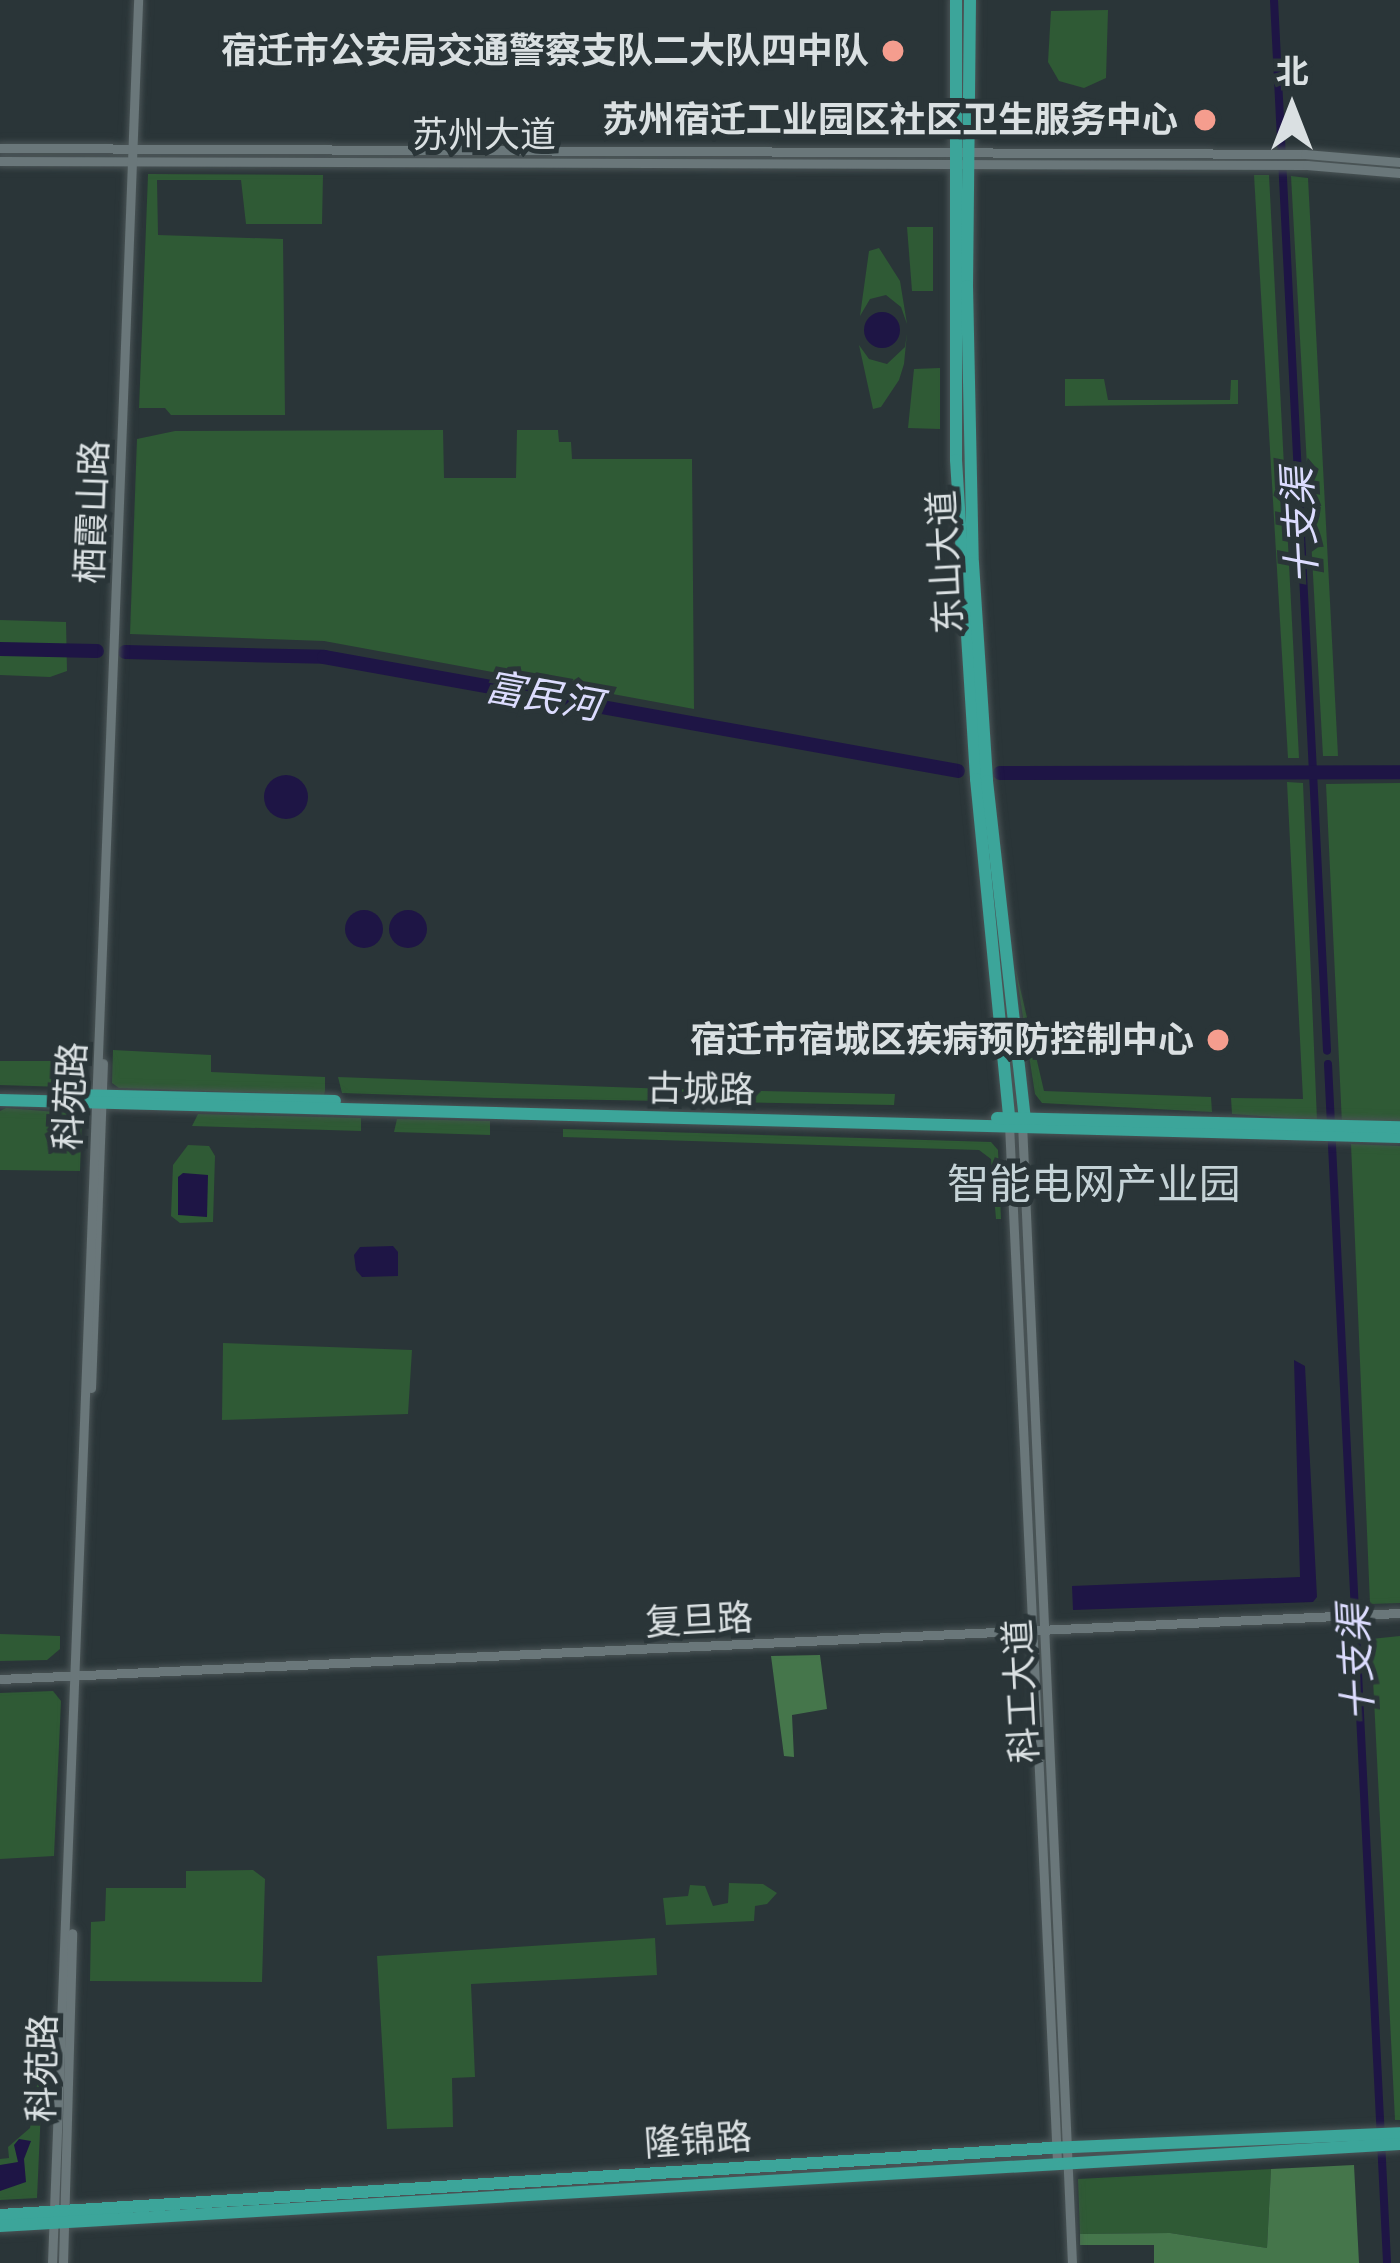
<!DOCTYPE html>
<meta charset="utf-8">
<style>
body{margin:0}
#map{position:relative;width:1400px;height:2263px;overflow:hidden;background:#2a3538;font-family:Helvetica,"Noto Sans SC",sans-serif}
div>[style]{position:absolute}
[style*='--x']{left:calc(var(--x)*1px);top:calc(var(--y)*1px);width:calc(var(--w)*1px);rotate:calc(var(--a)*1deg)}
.green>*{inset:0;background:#2f5a35}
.forest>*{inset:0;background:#45764b}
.water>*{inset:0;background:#1e1545}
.round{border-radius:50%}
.canal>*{height:8px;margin:-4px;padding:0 4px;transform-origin:4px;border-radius:4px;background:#1e1545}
.river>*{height:14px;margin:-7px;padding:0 7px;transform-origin:7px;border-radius:7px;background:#1e1545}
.roads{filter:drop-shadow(0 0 3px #4a5456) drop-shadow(0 0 3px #4a5456)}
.minor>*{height:9px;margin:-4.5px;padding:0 4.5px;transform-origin:4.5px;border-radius:4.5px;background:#6a777a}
.major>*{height:12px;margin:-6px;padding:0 6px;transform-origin:6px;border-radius:6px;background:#3ca59a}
.dots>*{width:33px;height:33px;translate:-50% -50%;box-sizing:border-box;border:6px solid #2a3538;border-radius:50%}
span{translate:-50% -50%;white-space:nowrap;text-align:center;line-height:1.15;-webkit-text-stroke:10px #2a3538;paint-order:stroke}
.poi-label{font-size:36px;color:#dae0e2;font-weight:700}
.right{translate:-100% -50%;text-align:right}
.street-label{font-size:36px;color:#dae0e2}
.water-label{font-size:39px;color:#dcdcfe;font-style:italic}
.quarter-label{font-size:42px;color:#c5d3d7}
.north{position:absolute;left:1232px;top:48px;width:120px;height:120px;-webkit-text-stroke:9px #2a3538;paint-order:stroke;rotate:0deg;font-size:33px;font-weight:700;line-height:48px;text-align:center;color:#dae0e2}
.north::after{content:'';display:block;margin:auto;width:42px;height:54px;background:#dae0e2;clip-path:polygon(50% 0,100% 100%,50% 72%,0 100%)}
</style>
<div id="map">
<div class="green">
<i style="clip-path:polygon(1108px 10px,1106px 78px,1084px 88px,1059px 81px,1048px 62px,1051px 11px)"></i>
<i style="clip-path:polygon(148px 174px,323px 175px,322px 224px,246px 224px,241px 180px,157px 180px,158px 235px,283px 239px,285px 415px,171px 415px,165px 408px,139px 408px)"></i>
<i style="clip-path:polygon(1254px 175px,1269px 175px,1299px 758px,1288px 758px)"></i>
<i style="clip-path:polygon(1291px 176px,1308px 178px,1338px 756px,1323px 756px)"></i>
<i style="clip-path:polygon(907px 227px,933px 227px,933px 291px,912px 291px)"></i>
<i style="clip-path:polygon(879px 248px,900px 281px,907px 324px,901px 307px,886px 295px,870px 299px,860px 316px,869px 251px)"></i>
<i style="clip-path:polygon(907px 333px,904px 364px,899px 380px,881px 407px,873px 409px,859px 345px,869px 359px,887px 364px,905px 347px)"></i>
<i style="clip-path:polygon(940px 368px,940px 429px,908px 428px,914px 369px)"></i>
<i style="clip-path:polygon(1065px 379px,1104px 379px,1108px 400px,1230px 400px,1231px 380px,1238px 380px,1238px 404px,1065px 406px)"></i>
<i style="clip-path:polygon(443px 430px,444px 478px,516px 478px,517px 430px,558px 430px,559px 442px,571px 442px,572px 459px,692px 459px,694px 709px,324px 641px,130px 634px,137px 439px,175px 431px)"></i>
<i style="clip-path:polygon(0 620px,66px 622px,67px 671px,50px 677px,0 675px)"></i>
<i style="clip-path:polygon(1287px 782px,1303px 783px,1317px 1120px,1232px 1114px,1231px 1098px,1303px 1099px)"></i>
<i style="clip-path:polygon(1400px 783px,1400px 1122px,1342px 1124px,1326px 784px)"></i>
<i style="clip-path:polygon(1015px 966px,1044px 1091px,1211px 1097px,1212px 1112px,1042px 1103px,1035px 1094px)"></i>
<i style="clip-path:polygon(113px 1050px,211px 1055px,211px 1072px,325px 1077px,325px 1091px,324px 1095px,119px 1088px,112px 1083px)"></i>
<i style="clip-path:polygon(0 1061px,80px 1061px,78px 1080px,64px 1087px,0 1085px)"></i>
<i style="clip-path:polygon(338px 1077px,669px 1089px,895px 1094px,894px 1105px,494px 1098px,342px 1093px)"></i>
<i style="clip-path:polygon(6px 1108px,82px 1114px,80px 1171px,0 1170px,0 1111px)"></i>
<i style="clip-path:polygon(198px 1114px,361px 1118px,361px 1131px,192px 1126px)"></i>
<i style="clip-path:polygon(397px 1119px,490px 1121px,490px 1135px,394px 1132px)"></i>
<i style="clip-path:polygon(563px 1129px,991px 1142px,998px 1150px,1001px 1219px,996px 1219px,991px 1159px,979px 1150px,563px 1137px)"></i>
<i style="clip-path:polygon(1351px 1144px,1400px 1146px,1400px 1603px,1370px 1604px)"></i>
<i style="clip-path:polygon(188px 1145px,209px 1146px,215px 1156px,213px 1222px,180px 1223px,171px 1216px,173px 1165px)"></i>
<i style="clip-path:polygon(223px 1343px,412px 1350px,408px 1414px,222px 1420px)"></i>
<i style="clip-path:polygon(0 1634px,60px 1636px,60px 1649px,47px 1660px,0 1661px)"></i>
<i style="clip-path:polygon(1400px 1636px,1400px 2120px,1395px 2120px,1371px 1639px)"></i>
<i style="clip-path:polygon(53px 1691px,61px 1701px,54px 1856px,0 1859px,0 1693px)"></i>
<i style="clip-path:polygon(253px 1870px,265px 1879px,262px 1982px,90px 1981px,91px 1922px,105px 1921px,106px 1888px,186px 1888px,186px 1871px)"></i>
<i style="clip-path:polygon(729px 1883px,763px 1884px,777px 1893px,767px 1904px,755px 1906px,754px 1921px,666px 1925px,663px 1898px,688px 1896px,690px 1885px,705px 1886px,713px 1906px,728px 1903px)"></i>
<i style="clip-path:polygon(655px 1938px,657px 1975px,471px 1984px,475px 2077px,452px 2078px,453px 2127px,387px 2129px,377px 1956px)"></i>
<i style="clip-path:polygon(44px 2042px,37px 2198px,0 2200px,0 2159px,9px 2158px,8px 2147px,30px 2128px)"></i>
<i style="clip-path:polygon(1271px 2169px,1267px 2248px,1170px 2233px,1080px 2234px,1078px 2179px)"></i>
</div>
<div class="forest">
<i style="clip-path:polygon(820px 1655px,827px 1709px,792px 1715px,794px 1757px,784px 1756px,771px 1656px)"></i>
<i style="clip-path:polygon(1354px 2165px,1359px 2263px,1154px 2263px,1154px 2245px,1080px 2245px,1080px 2234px,1170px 2233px,1267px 2248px,1271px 2169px)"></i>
</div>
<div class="water">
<i class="round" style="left:864px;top:312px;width:36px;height:36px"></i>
<i class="round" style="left:264px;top:775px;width:44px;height:44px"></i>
<i class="round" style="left:345px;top:910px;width:38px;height:38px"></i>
<i class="round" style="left:389px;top:910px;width:38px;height:38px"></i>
<i style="clip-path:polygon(183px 1173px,208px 1175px,207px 1217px,178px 1215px,178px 1177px)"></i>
<i style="clip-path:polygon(393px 1246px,398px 1252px,398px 1276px,362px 1277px,356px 1270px,354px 1255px,360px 1247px)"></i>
<i style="clip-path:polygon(1294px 1360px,1305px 1366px,1317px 1597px,1313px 1602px,1073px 1610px,1072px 1586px,1300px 1577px)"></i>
<i style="clip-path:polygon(19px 2139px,31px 2141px,24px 2159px,26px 2182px,0 2191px,0 2165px,18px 2162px,14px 2145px)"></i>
</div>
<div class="canal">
<i style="--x:1274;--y:0;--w:1052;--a:87.11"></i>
<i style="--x:1328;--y:1064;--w:1200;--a:87.18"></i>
</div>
<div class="river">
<i style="--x:0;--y:649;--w:97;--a:1.2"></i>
<i style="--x:125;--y:652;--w:199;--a:1.4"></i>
<i style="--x:324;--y:657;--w:644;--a:10.19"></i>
<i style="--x:1000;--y:773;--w:400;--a:-0.1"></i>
</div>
<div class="roads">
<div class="minor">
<i style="--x:0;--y:148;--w:1305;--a:0.26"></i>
<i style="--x:1305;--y:154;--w:95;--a:4.8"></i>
<i style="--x:0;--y:161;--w:1307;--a:0.18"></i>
<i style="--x:1307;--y:165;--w:93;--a:4.9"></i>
<i style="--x:1022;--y:1123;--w:1141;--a:87.49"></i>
<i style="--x:1009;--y:1124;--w:1040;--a:87.35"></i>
<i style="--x:91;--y:1388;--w:325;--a:-87.9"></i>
<i style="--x:0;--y:1679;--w:1402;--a:-2.7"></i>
<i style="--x:52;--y:2263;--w:2265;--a:-87.82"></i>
<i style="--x:63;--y:2263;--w:330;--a:-88.4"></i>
</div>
<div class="major">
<i style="--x:956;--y:0;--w:460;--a:90"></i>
<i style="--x:956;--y:460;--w:320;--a:86.4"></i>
<i style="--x:976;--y:779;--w:341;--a:84.4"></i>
<i style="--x:970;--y:0;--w:286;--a:90.6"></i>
<i style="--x:967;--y:286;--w:277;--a:88.8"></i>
<i style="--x:973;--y:563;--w:218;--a:86.3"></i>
<i style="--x:987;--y:781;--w:340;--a:83.6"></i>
<i style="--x:73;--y:1095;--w:262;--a:1.3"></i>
<i style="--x:0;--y:1100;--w:1400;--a:1.51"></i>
<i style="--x:997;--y:1118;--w:403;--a:1.3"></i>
<i style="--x:0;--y:2215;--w:1051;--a:-3.65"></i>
<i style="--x:1049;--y:2148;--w:351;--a:-2.4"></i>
<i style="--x:0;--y:2226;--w:1402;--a:-3.35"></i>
</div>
</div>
<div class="dots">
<i style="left:893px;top:51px;background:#f59d8e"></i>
<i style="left:1205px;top:120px;background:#f59d8e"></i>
<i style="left:1218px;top:1040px;background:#f59d8e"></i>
</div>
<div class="poi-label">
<span class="right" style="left:869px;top:51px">宿迁市公安局交通警察支队二大队四中队</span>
<span class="right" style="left:1178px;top:120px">苏州宿迁工业园区社区卫生服务中心</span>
<span class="right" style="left:1194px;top:1040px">宿迁市宿城区疾病预防控制中心</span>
</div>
<div class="street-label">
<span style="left:484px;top:135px">苏州大道</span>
<span style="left:92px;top:512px;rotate:-88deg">栖霞山路</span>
<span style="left:945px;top:562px;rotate:-93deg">东山大道</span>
<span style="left:701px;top:1089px;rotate:1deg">古城路</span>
<span style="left:70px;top:1096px;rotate:-87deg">科苑路</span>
<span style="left:699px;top:1620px;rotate:-3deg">复旦路</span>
<span style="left:1021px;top:1691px;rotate:-93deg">科工大道</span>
<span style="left:42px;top:2068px;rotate:-89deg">科苑路</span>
<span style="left:698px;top:2140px;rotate:-4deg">隆锦路</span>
</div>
<div class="water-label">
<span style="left:1301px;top:526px;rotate:-93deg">十支渠</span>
<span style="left:543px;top:697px;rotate:10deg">富民河</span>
<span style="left:1357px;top:1663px;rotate:-93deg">十支渠</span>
</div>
<div class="quarter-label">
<span style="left:1094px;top:1185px">智能电网产业园</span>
</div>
<div class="north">北</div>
</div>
